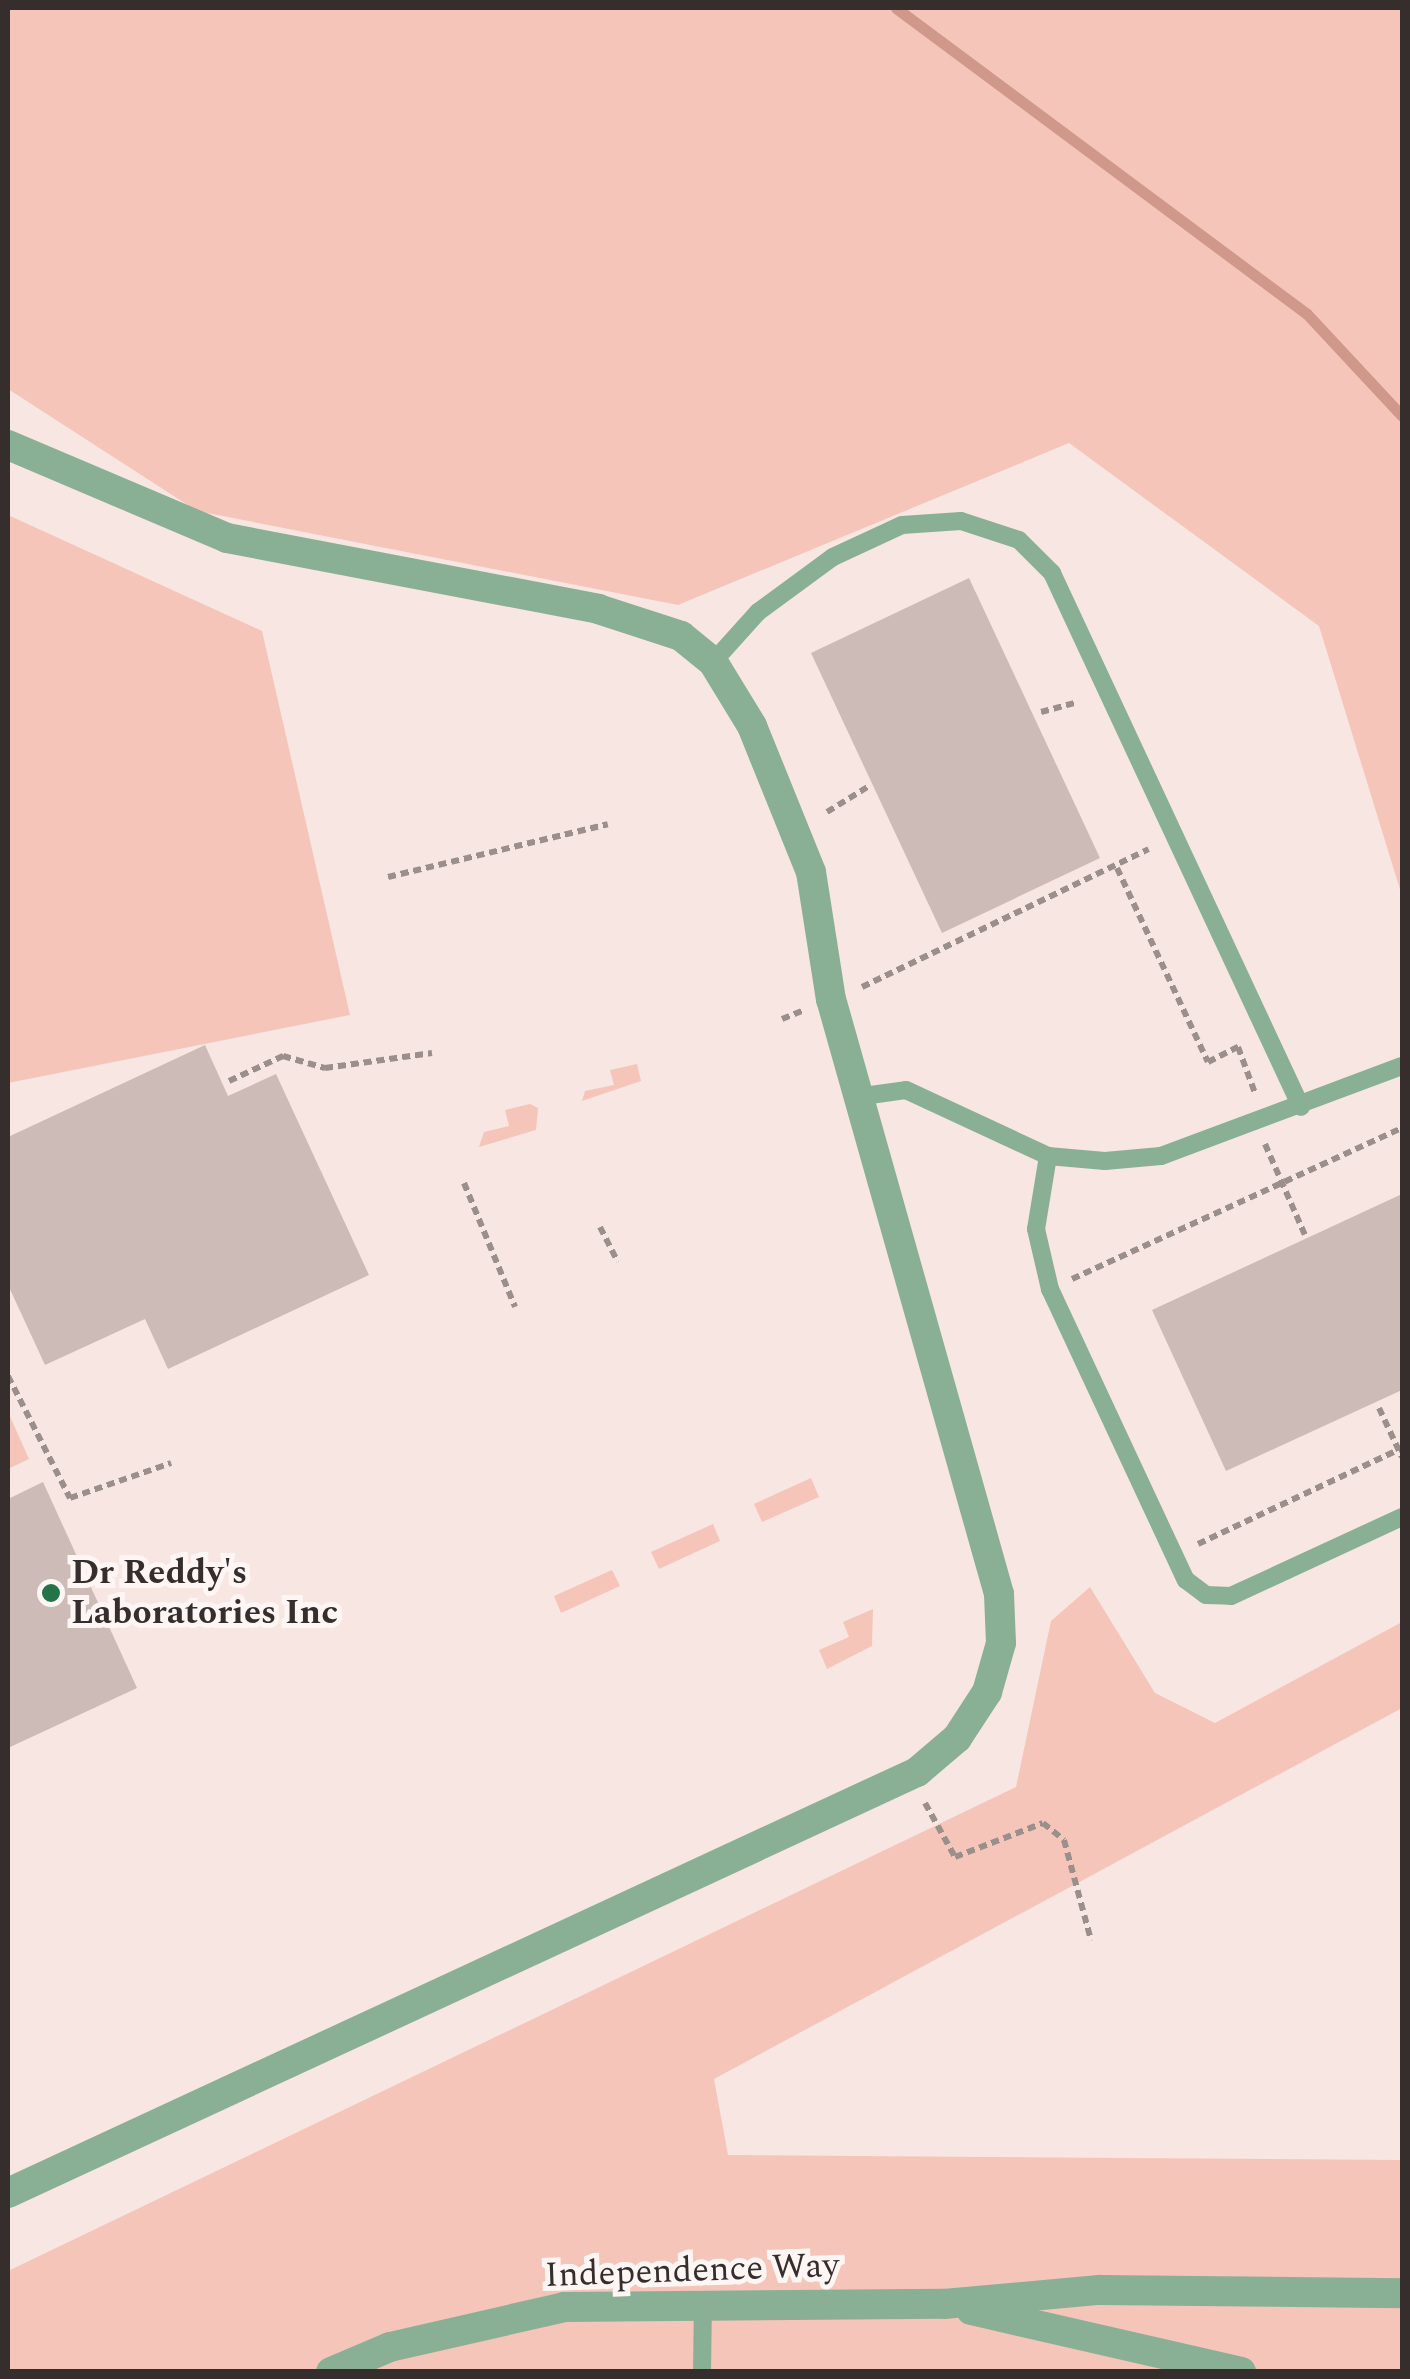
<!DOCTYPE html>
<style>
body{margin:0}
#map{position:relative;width:1410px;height:2379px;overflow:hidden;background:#f8e6e2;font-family:Spectral,serif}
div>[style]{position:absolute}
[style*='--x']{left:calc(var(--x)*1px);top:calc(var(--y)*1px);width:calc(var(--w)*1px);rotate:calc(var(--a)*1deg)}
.green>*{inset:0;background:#f5c5b9}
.stream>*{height:11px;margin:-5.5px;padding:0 5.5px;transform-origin:5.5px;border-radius:5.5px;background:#cf988b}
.building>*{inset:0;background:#cdbbb7}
.path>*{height:6px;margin-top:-3px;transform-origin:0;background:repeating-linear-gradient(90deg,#9b8f8b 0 8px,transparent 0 13px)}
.lane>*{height:18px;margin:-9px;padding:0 9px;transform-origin:9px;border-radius:9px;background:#89b095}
.street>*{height:30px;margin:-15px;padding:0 15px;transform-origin:15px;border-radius:15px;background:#89b095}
.dots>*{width:28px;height:28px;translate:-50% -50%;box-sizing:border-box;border:5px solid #fef6f4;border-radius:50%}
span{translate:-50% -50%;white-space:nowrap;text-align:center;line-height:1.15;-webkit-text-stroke:10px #fef6f4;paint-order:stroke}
.poi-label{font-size:35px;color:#352e2c;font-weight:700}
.left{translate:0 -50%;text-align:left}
.street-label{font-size:35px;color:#352e2c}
.frame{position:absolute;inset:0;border:10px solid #352e2c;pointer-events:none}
</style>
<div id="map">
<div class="green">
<i style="clip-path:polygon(8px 8px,1402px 8px,1402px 896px,1319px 626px,1069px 443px,678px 605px,197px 511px,8px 389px)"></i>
<i style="clip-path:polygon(8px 515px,262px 631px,350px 1015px,8px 1083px)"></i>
<i style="clip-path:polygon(637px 1064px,641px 1081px,582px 1101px,585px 1091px,614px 1085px,610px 1070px)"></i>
<i style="clip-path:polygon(530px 1104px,538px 1108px,536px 1130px,479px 1147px,484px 1132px,509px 1126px,505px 1110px)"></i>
<i style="clip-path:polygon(8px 1412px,29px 1459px,8px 1469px)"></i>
<i style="clip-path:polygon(811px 1478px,819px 1497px,762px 1522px,754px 1504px)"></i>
<i style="clip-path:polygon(713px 1524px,720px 1541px,659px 1569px,651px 1552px)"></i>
<i style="clip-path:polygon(612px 1570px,620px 1586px,561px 1613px,554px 1596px)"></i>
<i style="clip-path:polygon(1090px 1587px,1155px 1693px,1215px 1723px,1402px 1622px,1402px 1708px,714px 2079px,728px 2155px,1402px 2160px,1402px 2371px,8px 2372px,8px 2271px,1016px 1787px,1051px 1621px)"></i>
<i style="clip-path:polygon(873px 1609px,872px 1646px,827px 1669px,819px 1650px,849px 1637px,843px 1622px)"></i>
</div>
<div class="stream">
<i style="--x:896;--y:8;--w:512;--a:36.67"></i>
<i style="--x:1307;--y:314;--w:139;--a:47"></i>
</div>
<div class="building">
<i style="clip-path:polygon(969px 578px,1100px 858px,942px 933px,811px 653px)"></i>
<i style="clip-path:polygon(205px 1045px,228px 1096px,276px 1074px,369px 1275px,168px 1369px,145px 1319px,45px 1365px,8px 1285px,8px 1137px)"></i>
<i style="clip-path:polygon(1402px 1194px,1402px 1390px,1226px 1471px,1152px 1310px)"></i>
<i style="clip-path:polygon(43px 1482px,137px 1688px,8px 1748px,8px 1499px)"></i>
</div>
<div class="path">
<i style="--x:1041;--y:712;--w:38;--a:-15"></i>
<i style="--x:827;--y:812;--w:49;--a:-31.8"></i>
<i style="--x:1117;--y:868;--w:214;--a:64.9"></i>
<i style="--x:1208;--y:1062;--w:34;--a:-27"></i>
<i style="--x:1238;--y:1047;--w:49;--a:69.7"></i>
<i style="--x:388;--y:877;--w:226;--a:-13.5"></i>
<i style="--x:862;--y:987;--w:318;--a:-25.7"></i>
<i style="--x:782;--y:1019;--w:24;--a:-22"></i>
<i style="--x:229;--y:1081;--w:60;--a:-24.8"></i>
<i style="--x:283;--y:1056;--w:44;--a:15.9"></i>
<i style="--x:325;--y:1068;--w:108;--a:-8"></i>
<i style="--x:1265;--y:1144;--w:99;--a:66.3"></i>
<i style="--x:464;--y:1183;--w:134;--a:67.6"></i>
<i style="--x:600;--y:1227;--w:39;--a:63"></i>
<i style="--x:1072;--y:1279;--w:363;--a:-24.6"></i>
<i style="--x:8;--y:1376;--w:137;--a:63.1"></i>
<i style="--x:70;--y:1498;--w:107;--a:-19.1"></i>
<i style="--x:1379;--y:1408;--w:54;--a:64.9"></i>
<i style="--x:1198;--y:1544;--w:225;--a:-25.2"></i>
<i style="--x:925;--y:1803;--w:62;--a:60.9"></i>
<i style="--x:955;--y:1857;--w:94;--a:-21.1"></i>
<i style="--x:1043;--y:1823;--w:27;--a:39"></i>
<i style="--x:1064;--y:1840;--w:104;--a:74.9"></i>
</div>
<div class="lane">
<i style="--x:713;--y:662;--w:67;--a:-48"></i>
<i style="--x:758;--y:612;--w:93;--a:-36.3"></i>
<i style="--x:833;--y:557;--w:76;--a:-24.9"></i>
<i style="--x:902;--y:525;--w:59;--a:-3.9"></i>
<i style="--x:961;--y:521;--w:61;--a:18.1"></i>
<i style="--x:1019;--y:540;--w:47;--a:45"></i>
<i style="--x:1052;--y:573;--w:589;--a:65"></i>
<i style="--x:856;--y:1097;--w:50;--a:-8"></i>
<i style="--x:906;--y:1090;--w:157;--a:24.9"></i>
<i style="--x:1048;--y:1156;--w:57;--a:5"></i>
<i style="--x:1105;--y:1161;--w:56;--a:-5.1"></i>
<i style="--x:1161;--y:1156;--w:257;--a:-20.5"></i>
<i style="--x:1048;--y:1156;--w:74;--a:99.3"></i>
<i style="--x:1036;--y:1229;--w:62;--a:76.9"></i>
<i style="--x:1050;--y:1289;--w:321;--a:65"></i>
<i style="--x:1186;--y:1580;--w:25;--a:37"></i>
<i style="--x:1206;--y:1595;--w:25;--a:2"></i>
<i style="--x:1231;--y:1596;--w:188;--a:-24.8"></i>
<i style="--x:702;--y:2372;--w:68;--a:-89.2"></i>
</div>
<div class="street">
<i style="--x:8;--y:445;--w:238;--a:23"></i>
<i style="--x:227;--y:538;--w:378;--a:10.8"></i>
<i style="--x:598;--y:609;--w:87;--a:18"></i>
<i style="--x:681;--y:636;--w:41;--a:39.1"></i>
<i style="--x:713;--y:662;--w:75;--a:58.6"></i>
<i style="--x:752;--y:726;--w:157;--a:68"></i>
<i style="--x:811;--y:872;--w:129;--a:81.1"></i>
<i style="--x:831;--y:999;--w:618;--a:74.23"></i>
<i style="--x:999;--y:1594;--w:49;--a:87.7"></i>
<i style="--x:1001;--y:1643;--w:51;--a:105.9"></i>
<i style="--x:987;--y:1692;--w:55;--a:123.1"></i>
<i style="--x:957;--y:1738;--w:52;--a:139.6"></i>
<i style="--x:917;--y:1772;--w:1002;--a:155.15"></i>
<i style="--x:971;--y:2310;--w:277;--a:12.9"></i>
<i style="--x:331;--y:2372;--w:64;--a:-23"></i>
<i style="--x:390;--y:2347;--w:179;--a:-12.9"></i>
<i style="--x:564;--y:2307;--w:380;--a:-0.5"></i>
<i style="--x:944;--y:2304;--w:156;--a:-5.2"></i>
<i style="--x:1099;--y:2290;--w:303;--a:0.6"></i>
</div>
<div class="dots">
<i style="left:51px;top:1593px;background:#237547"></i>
</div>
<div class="poi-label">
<span class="left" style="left:71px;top:1593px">Dr Reddy's<br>Laboratories Inc</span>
</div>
<div class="street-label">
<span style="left:692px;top:2271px;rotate:-2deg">Independence Way</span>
</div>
<div class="frame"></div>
</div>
